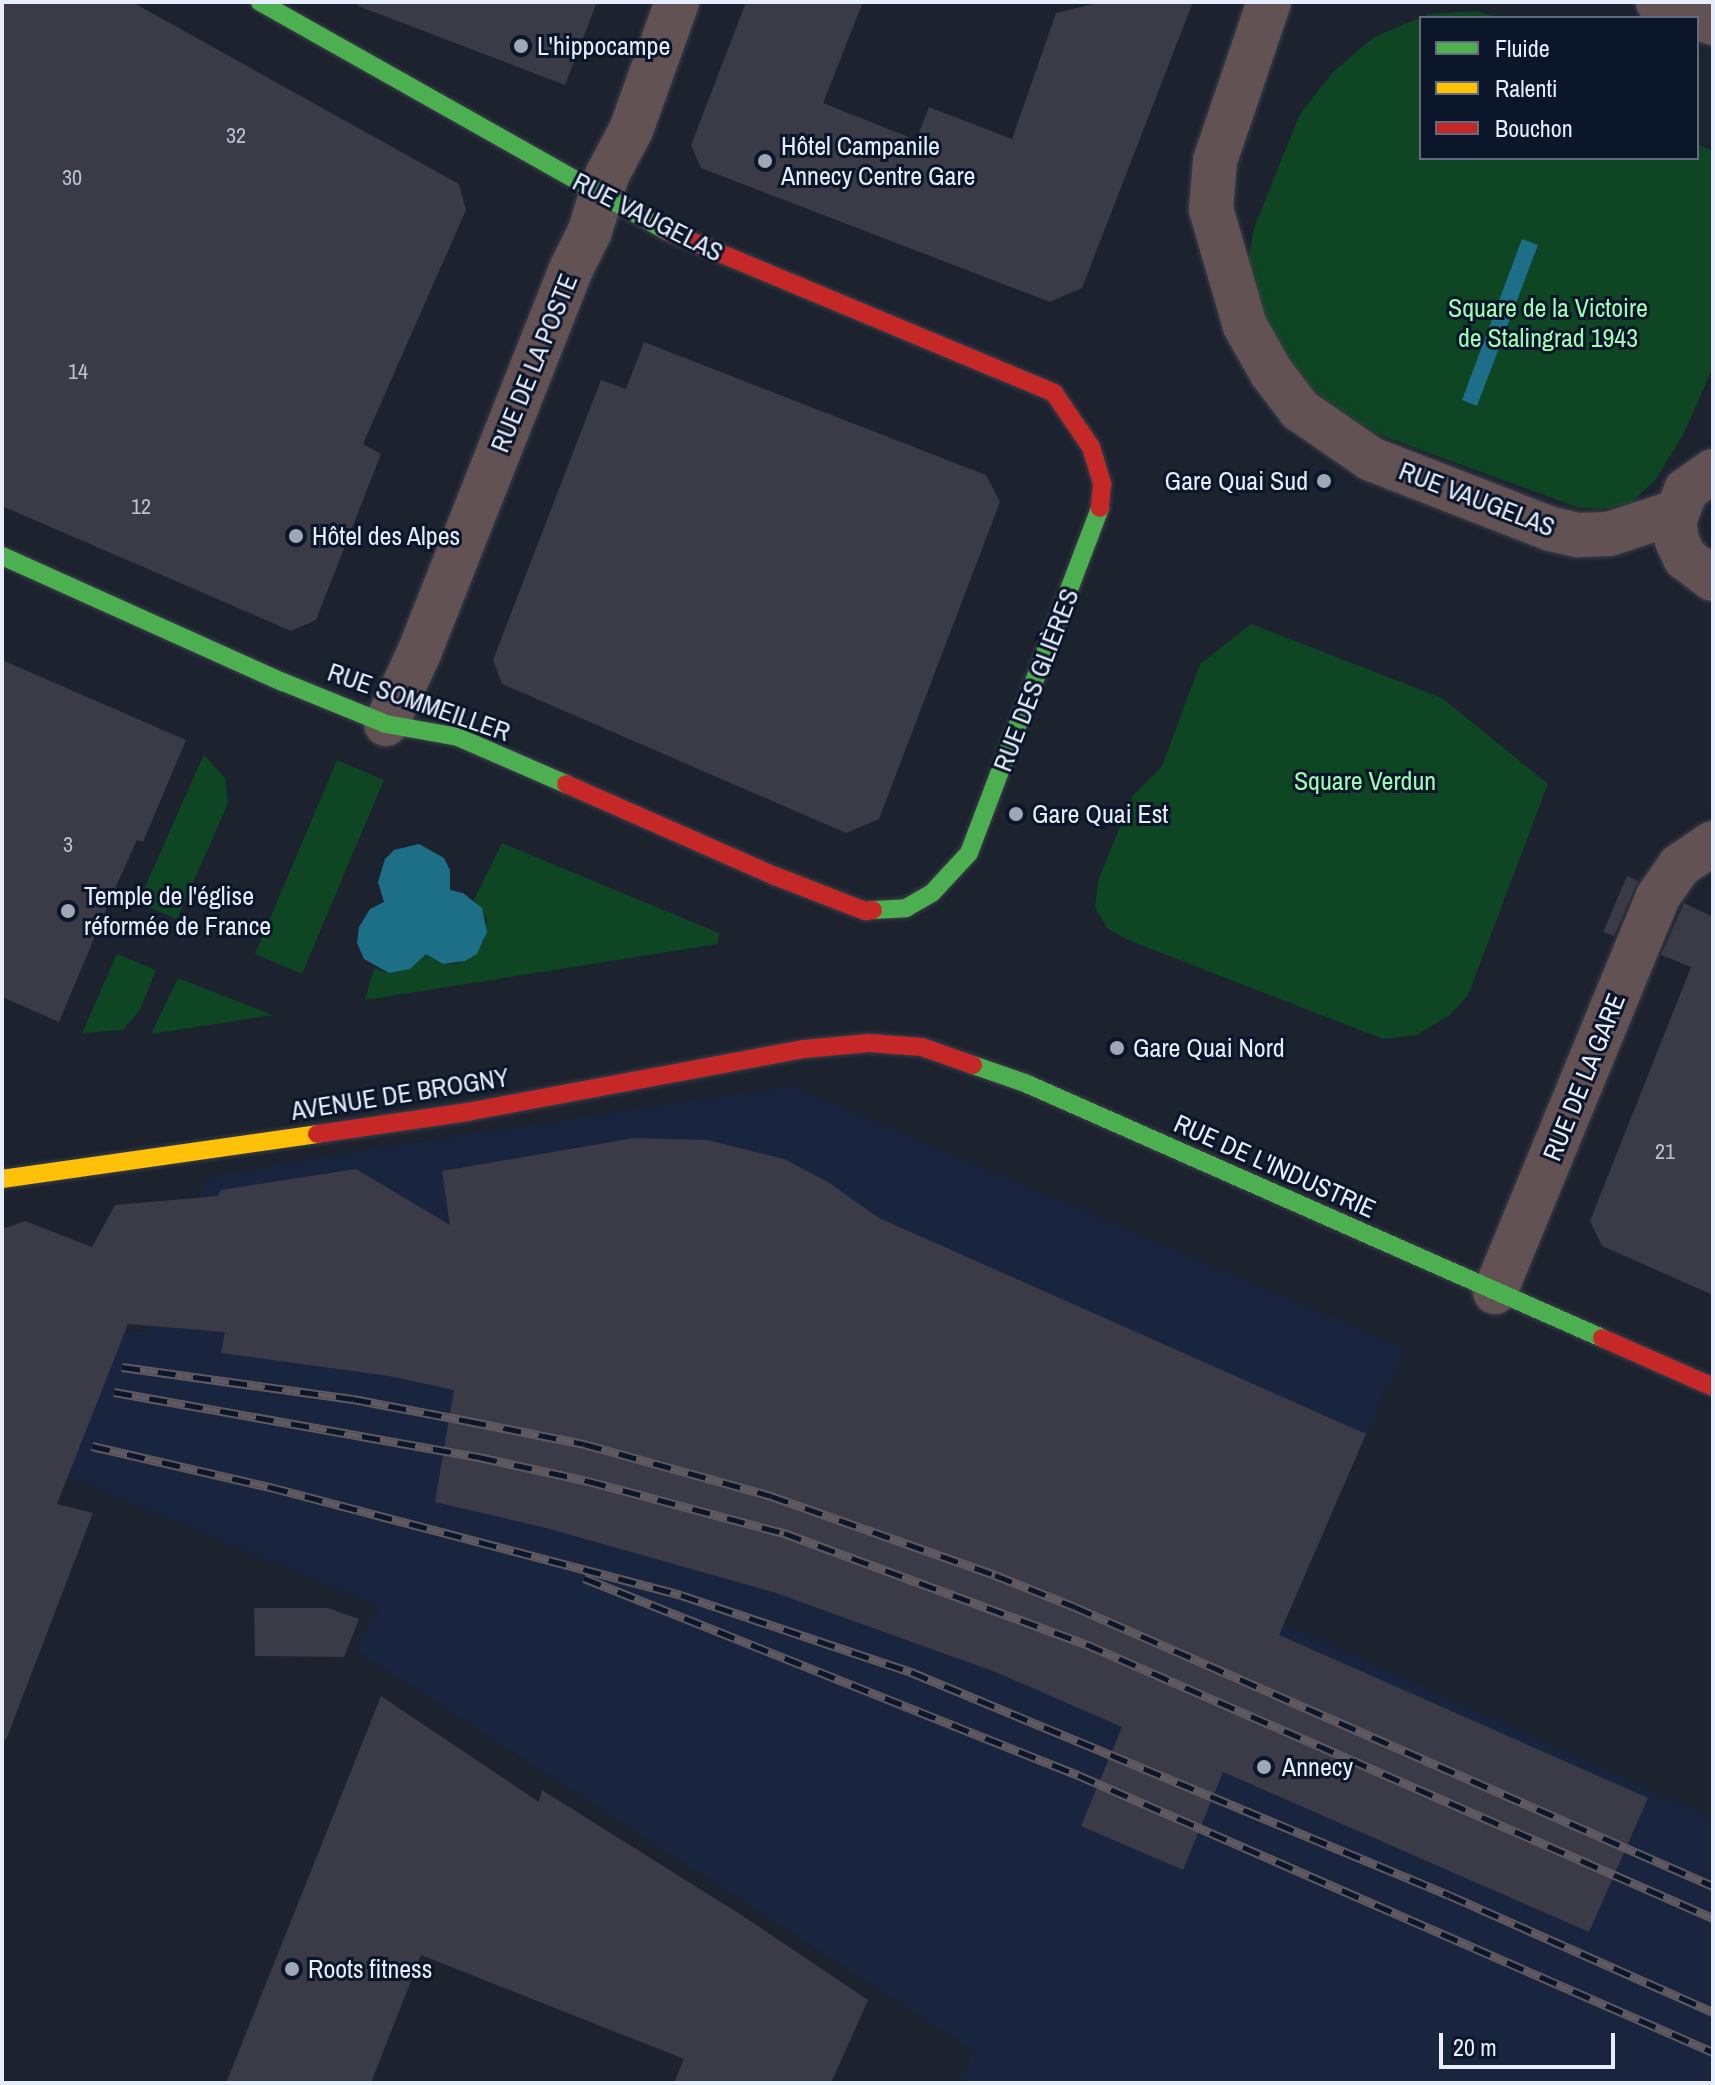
<!DOCTYPE html>
<meta charset="utf-8">
<style>
body{margin:0}
#map{position:relative;width:1715px;height:2085px;overflow:hidden;background:#1c222e;font-family:"Archivo Narrow",sans-serif}
div>[style]{position:absolute}
[style*='--x']{left:calc(var(--x)*1px);top:calc(var(--y)*1px);width:calc(var(--w)*1px);rotate:calc(var(--a)*1deg)}
.built>*{inset:0;background:#19253e}
.green>*{inset:0;background:#0e4523}
.water>*{inset:0;background:#1c6f86}
.building>*{inset:0;background:#3a3b46}
.roads{filter:drop-shadow(0 0 2px #3a3f49) drop-shadow(0 0 2px #3a3f49)}
.street>*{height:44px;margin:-22px;padding:0 22px;transform-origin:22px;border-radius:22px;background:#635254}
.fast>*{height:18px;margin:-9px;padding:0 9px;transform-origin:9px;border-radius:9px;background:#4caf50}
.slow>*{height:18px;margin:-9px;padding:0 9px;transform-origin:9px;border-radius:9px;background:#ffc107}
.jam>*{height:18px;margin:-9px;padding:0 9px;transform-origin:9px;border-radius:9px;background:#c62828}
.rail>*{height:9px;margin-top:-4.5px;transform-origin:0;background:repeating-linear-gradient(90deg,#0c162a 0 18px,#60595f 0 36px);box-sizing:border-box;border-block:2px solid #60595f}
.dots>*{width:22px;height:22px;translate:-50% -50%;box-sizing:border-box;border:4px solid #0c162a;border-radius:50%}
span{translate:-50% -50%;white-space:nowrap;text-align:center;line-height:1.15;-webkit-text-stroke:6px #0c162a;paint-order:stroke}
.number-label{font-size:22px;color:#bbc1cf}
.number-label span{-webkit-text-stroke-width:0}
.poi-label{font-size:26px;color:#e6eefd}
.left{translate:0 -50%;text-align:left}
.right{translate:-100% -50%;text-align:right}
.street-label{font-size:26px;color:#e6eefd}
.park-label{font-size:26px;color:#9cfdb0}
.frame{position:absolute;inset:0;border:4px solid #e6eefd;pointer-events:none}
.legend{position:absolute;left:1419px;top:16px;width:280px;height:144px;box-sizing:border-box;background:#0c162a;border:2px solid #636c7e;margin:0;padding:10px 14px;list-style:none;font-size:24px;color:#e6eefd}
.legend li{display:flex;align-items:center;gap:16px;height:40px}
.legend b{width:40px;border:2px solid #636c7e}
.scale{position:absolute;left:1439px;top:2033px;width:176px;height:36px;box-sizing:border-box;border:4px solid #e6eefd;border-top:0;padding-left:10px;font-size:24px;line-height:28px;white-space:nowrap;color:#e6eefd;-webkit-text-stroke:6px #0c162a;paint-order:stroke}
</style>
<div id="map">
<div class="built">
<i style="clip-path:polygon(793px 1086px,1404px 1348px,1284px 1624px,1713px 1818px,1713px 2083px,960px 2083px,974px 2051px,356px 1650px,379px 1607px,74px 1479px,2px 1466px,2px 1330px,147px 1332px,207px 1178px,341px 1154px)"></i>
</div>
<div class="green">
<i style="clip-path:polygon(1475px 11px,1501px 18px,1421px 18px,1421px 158px,1697px 158px,1697px 138px,1699px 145px,1713px 151px,1713px 367px,1684px 433px,1656px 479px,1631px 503px,1605px 509px,1579px 508px,1375px 433px,1301px 383px,1263px 324px,1248px 262px,1254px 228px,1300px 114px,1333px 72px,1374px 37px,1429px 14px)"></i>
<i style="clip-path:polygon(1251px 624px,1442px 698px,1548px 784px,1468px 995px,1450px 1015px,1417px 1035px,1383px 1039px,1128px 940px,1107px 928px,1095px 907px,1098px 881px,1132px 797px,1162px 766px,1200px 664px)"></i>
<i style="clip-path:polygon(204px 754px,225px 778px,228px 803px,177px 919px,138px 903px)"></i>
<i style="clip-path:polygon(337px 760px,384px 780px,302px 974px,255px 954px)"></i>
<i style="clip-path:polygon(502px 843px,719px 933px,718px 944px,365px 1000px,374px 968px,389px 973px,426px 954px,443px 964px,455px 964px,465px 961px,484px 942px,487px 920px,474px 900px)"></i>
<i style="clip-path:polygon(117px 954px,156px 970px,140px 1010px,123px 1030px,82px 1033px)"></i>
<i style="clip-path:polygon(178px 978px,273px 1015px,151px 1034px)"></i>
</div>
<div class="water">
<i style="clip-path:polygon(1522px 239px,1538px 245px,1477px 406px,1462px 400px)"></i>
<i style="clip-path:polygon(419px 844px,444px 858px,450px 870px,450px 890px,463px 893px,482px 908px,487px 932px,477px 954px,465px 961px,443px 964px,426px 954px,410px 969px,389px 973px,364px 959px,357px 943px,359px 927px,370px 909px,384px 902px,378px 882px,385px 859px,394px 850px)"></i>
</div>
<div class="building">
<i style="clip-path:polygon(2px 2px,132px 2px,459px 184px,466px 210px,363px 444px,381px 454px,316px 620px,291px 631px,2px 506px)"></i>
<i style="clip-path:polygon(359px 2px,597px 2px,565px 85px,358px 6px)"></i>
<i style="clip-path:polygon(746px 2px,863px 2px,823px 103px,916px 140px,929px 107px,1012px 139px,1056px 13px,1102px 2px,1193px 2px,1082px 288px,1050px 302px,701px 168px,691px 145px)"></i>
<i style="clip-path:polygon(644px 342px,986px 475px,1000px 502px,879px 819px,846px 833px,502px 684px,493px 660px,601px 380px,626px 389px)"></i>
<i style="clip-path:polygon(2px 660px,186px 740px,143px 842px,137px 840px,113px 893px,59px 1022px,2px 997px)"></i>
<i style="clip-path:polygon(1627px 876px,1638px 881px,1614px 936px,1603px 932px)"></i>
<i style="clip-path:polygon(1684px 903px,1713px 917px,1713px 1295px,1602px 1246px,1590px 1221px,1691px 967px,1661px 955px)"></i>
<i style="clip-path:polygon(634px 1138px,707px 1140px,784px 1159px,828px 1182px,879px 1218px,1366px 1434px,1279px 1635px,1648px 1798px,1589px 1932px,1223px 1772px,1183px 1870px,1081px 1826px,1122px 1727px,998px 1673px,773px 1592px,546px 1528px,435px 1502px,454px 1390px,389px 1376px,221px 1353px,225px 1332px,128px 1324px,57px 1504px,93px 1513px,6px 1740px,2px 1739px,2px 1229px,25px 1221px,92px 1247px,115px 1205px,218px 1196px,221px 1190px,356px 1169px,450px 1225px,442px 1171px)"></i>
<i style="clip-path:polygon(254px 1608px,328px 1608px,359px 1619px,344px 1657px,255px 1656px)"></i>
<i style="clip-path:polygon(381px 1696px,539px 1802px,542px 1790px,746px 1918px,868px 2000px,831px 2083px,674px 2083px,684px 2059px,421px 1955px,371px 2083px,226px 2083px)"></i>
</div>
<div class="roads">
<div class="street">
<i style="--x:1269;--y:2;--w:168;--a:108.8"></i>
<i style="--x:1215;--y:161;--w:48;--a:94.8"></i>
<i style="--x:1211;--y:209;--w:122;--a:73.8"></i>
<i style="--x:1245;--y:326;--w:53;--a:60.5"></i>
<i style="--x:1271;--y:372;--w:48;--a:52.7"></i>
<i style="--x:1300;--y:410;--w:86;--a:34.6"></i>
<i style="--x:1371;--y:459;--w:193;--a:21.3"></i>
<i style="--x:1551;--y:529;--w:28;--a:13"></i>
<i style="--x:1578;--y:535;--w:31;--a:-2"></i>
<i style="--x:1609;--y:534;--w:71;--a:-18.2"></i>
<i style="--x:1658;--y:2;--w:59;--a:20.9"></i>
<i style="--x:1713;--y:471;--w:33;--a:145"></i>
<i style="--x:1686;--y:490;--w:33;--a:111"></i>
<i style="--x:1674;--y:521;--w:20;--a:81"></i>
<i style="--x:1677;--y:541;--w:19;--a:65"></i>
<i style="--x:1685;--y:558;--w:35;--a:37"></i>
<i style="--x:386;--y:724;--w:78;--a:-65.1"></i>
<i style="--x:419;--y:653;--w:413;--a:-68.4"></i>
<i style="--x:571;--y:269;--w:42;--a:-63.4"></i>
<i style="--x:590;--y:231;--w:59;--a:-73.1"></i>
<i style="--x:607;--y:175;--w:51;--a:-61.9"></i>
<i style="--x:631;--y:130;--w:136;--a:-70.2"></i>
<i style="--x:1495;--y:1292;--w:426;--a:-67.6"></i>
<i style="--x:1657;--y:898;--w:39;--a:-55"></i>
<i style="--x:1679;--y:866;--w:41;--a:-34.1"></i>
</div>
<div class="fast">
<i style="--x:260;--y:2;--w:467;--a:29.4"></i>
<i style="--x:2;--y:556;--w:308;--a:24.2"></i>
<i style="--x:283;--y:682;--w:111;--a:22.2"></i>
<i style="--x:386;--y:724;--w:73;--a:10.2"></i>
<i style="--x:458;--y:737;--w:118;--a:23.5"></i>
<i style="--x:873;--y:910;--w:33;--a:-3"></i>
<i style="--x:906;--y:908;--w:30;--a:-30"></i>
<i style="--x:932;--y:893;--w:54;--a:-47.2"></i>
<i style="--x:969;--y:853;--w:369;--a:-69.2"></i>
<i style="--x:973;--y:1065;--w:55;--a:19.1"></i>
<i style="--x:1025;--y:1083;--w:631;--a:23.84"></i>
</div>
<div class="slow">
<i style="--x:2;--y:1179;--w:318;--a:-8.1"></i>
</div>
<div class="jam">
<i style="--x:667;--y:231;--w:420;--a:22.7"></i>
<i style="--x:1054;--y:393;--w:65;--a:55.6"></i>
<i style="--x:1091;--y:447;--w:39;--a:73"></i>
<i style="--x:1102;--y:484;--w:24;--a:95"></i>
<i style="--x:566;--y:784;--w:228;--a:23.8"></i>
<i style="--x:775;--y:876;--w:97;--a:21.3"></i>
<i style="--x:865;--y:911;--w:8;--a:-7"></i>
<i style="--x:317;--y:1134;--w:152;--a:-8.3"></i>
<i style="--x:467;--y:1112;--w:343;--a:-10.6"></i>
<i style="--x:804;--y:1049;--w:65;--a:-5.3"></i>
<i style="--x:869;--y:1043;--w:53;--a:4.3"></i>
<i style="--x:922;--y:1047;--w:54;--a:19.4"></i>
<i style="--x:1602;--y:1338;--w:121;--a:23.8"></i>
</div>
</div>
<div class="rail">
<i style="--x:122;--y:1367;--w:233;--a:7.9"></i>
<i style="--x:353;--y:1399;--w:117;--a:10.8"></i>
<i style="--x:468;--y:1421;--w:118;--a:11.2"></i>
<i style="--x:584;--y:1444;--w:194;--a:15.5"></i>
<i style="--x:771;--y:1496;--w:238;--a:19.4"></i>
<i style="--x:995;--y:1575;--w:86;--a:21.8"></i>
<i style="--x:1075;--y:1607;--w:696;--a:23.62"></i>
<i style="--x:114;--y:1392;--w:371;--a:10.1"></i>
<i style="--x:479;--y:1457;--w:112;--a:12.4"></i>
<i style="--x:588;--y:1481;--w:203;--a:14.9"></i>
<i style="--x:784;--y:1533;--w:322;--a:20.2"></i>
<i style="--x:1086;--y:1644;--w:684;--a:23.61"></i>
<i style="--x:92;--y:1446;--w:183;--a:13"></i>
<i style="--x:270;--y:1487;--w:425;--a:14.7"></i>
<i style="--x:681;--y:1595;--w:243;--a:18.5"></i>
<i style="--x:911;--y:1672;--w:582;--a:22.51"></i>
<i style="--x:1449;--y:1895;--w:289;--a:23.9"></i>
<i style="--x:584;--y:1578;--w:532;--a:21.74"></i>
<i style="--x:1078;--y:1775;--w:693;--a:23.57"></i>
</div>
<div class="dots">
<i style="left:521px;top:46px;background:#9fa7b5"></i>
<i style="left:765px;top:161px;background:#9fa7b5"></i>
<i style="left:1324px;top:481px;background:#9fa7b5"></i>
<i style="left:296px;top:536px;background:#9fa7b5"></i>
<i style="left:1016px;top:814px;background:#9fa7b5"></i>
<i style="left:68px;top:911px;background:#9fa7b5"></i>
<i style="left:1117px;top:1048px;background:#9fa7b5"></i>
<i style="left:1264px;top:1767px;background:#9fa7b5"></i>
<i style="left:292px;top:1969px;background:#9fa7b5"></i>
</div>
<div class="number-label">
<span style="left:236px;top:136px">32</span>
<span style="left:72px;top:178px">30</span>
<span style="left:78px;top:372px">14</span>
<span style="left:141px;top:507px">12</span>
<span style="left:68px;top:845px">3</span>
<span style="left:1665px;top:1152px">21</span>
</div>
<div class="poi-label">
<span class="left" style="left:537px;top:46px">L'hippocampe</span>
<span class="left" style="left:781px;top:161px">Hôtel Campanile<br>Annecy Centre Gare</span>
<span class="right" style="left:1308px;top:481px">Gare Quai Sud</span>
<span class="left" style="left:312px;top:536px">Hôtel des Alpes</span>
<span class="left" style="left:1032px;top:814px">Gare Quai Est</span>
<span class="left" style="left:84px;top:911px">Temple de l'église<br>réformée de France</span>
<span class="left" style="left:1133px;top:1048px">Gare Quai Nord</span>
<span class="left" style="left:1282px;top:1767px">Annecy</span>
<span class="left" style="left:308px;top:1969px">Roots fitness</span>
</div>
<div class="street-label">
<span style="left:648px;top:217px;rotate:27deg">RUE VAUGELAS</span>
<span style="left:534px;top:363px;rotate:-68deg">RUE DE LA POSTE</span>
<span style="left:1477px;top:499px;rotate:21deg">RUE VAUGELAS</span>
<span style="left:1036px;top:680px;rotate:-69deg">RUE DES GLIÈRES</span>
<span style="left:419px;top:702px;rotate:19deg">RUE SOMMEILLER</span>
<span style="left:1584px;top:1077px;rotate:-68deg">RUE DE LA GARE</span>
<span style="left:400px;top:1094px;rotate:-9deg">AVENUE DE BROGNY</span>
<span style="left:1275px;top:1166px;rotate:24deg">RUE DE L'INDUSTRIE</span>
</div>
<div class="park-label">
<span style="left:1548px;top:323px">Square de la Victoire<br>de Stalingrad 1943</span>
<span style="left:1365px;top:781px">Square Verdun</span>
</div>
<div class="frame"></div>
<ul class="legend">
<li><b style="height:10px;background:#4caf50"></b>Fluide</li>
<li><b style="height:10px;background:#ffc107"></b>Ralenti</li>
<li><b style="height:10px;background:#c62828"></b>Bouchon</li>
</ul>
<div class="scale">20 m</div>
</div>
